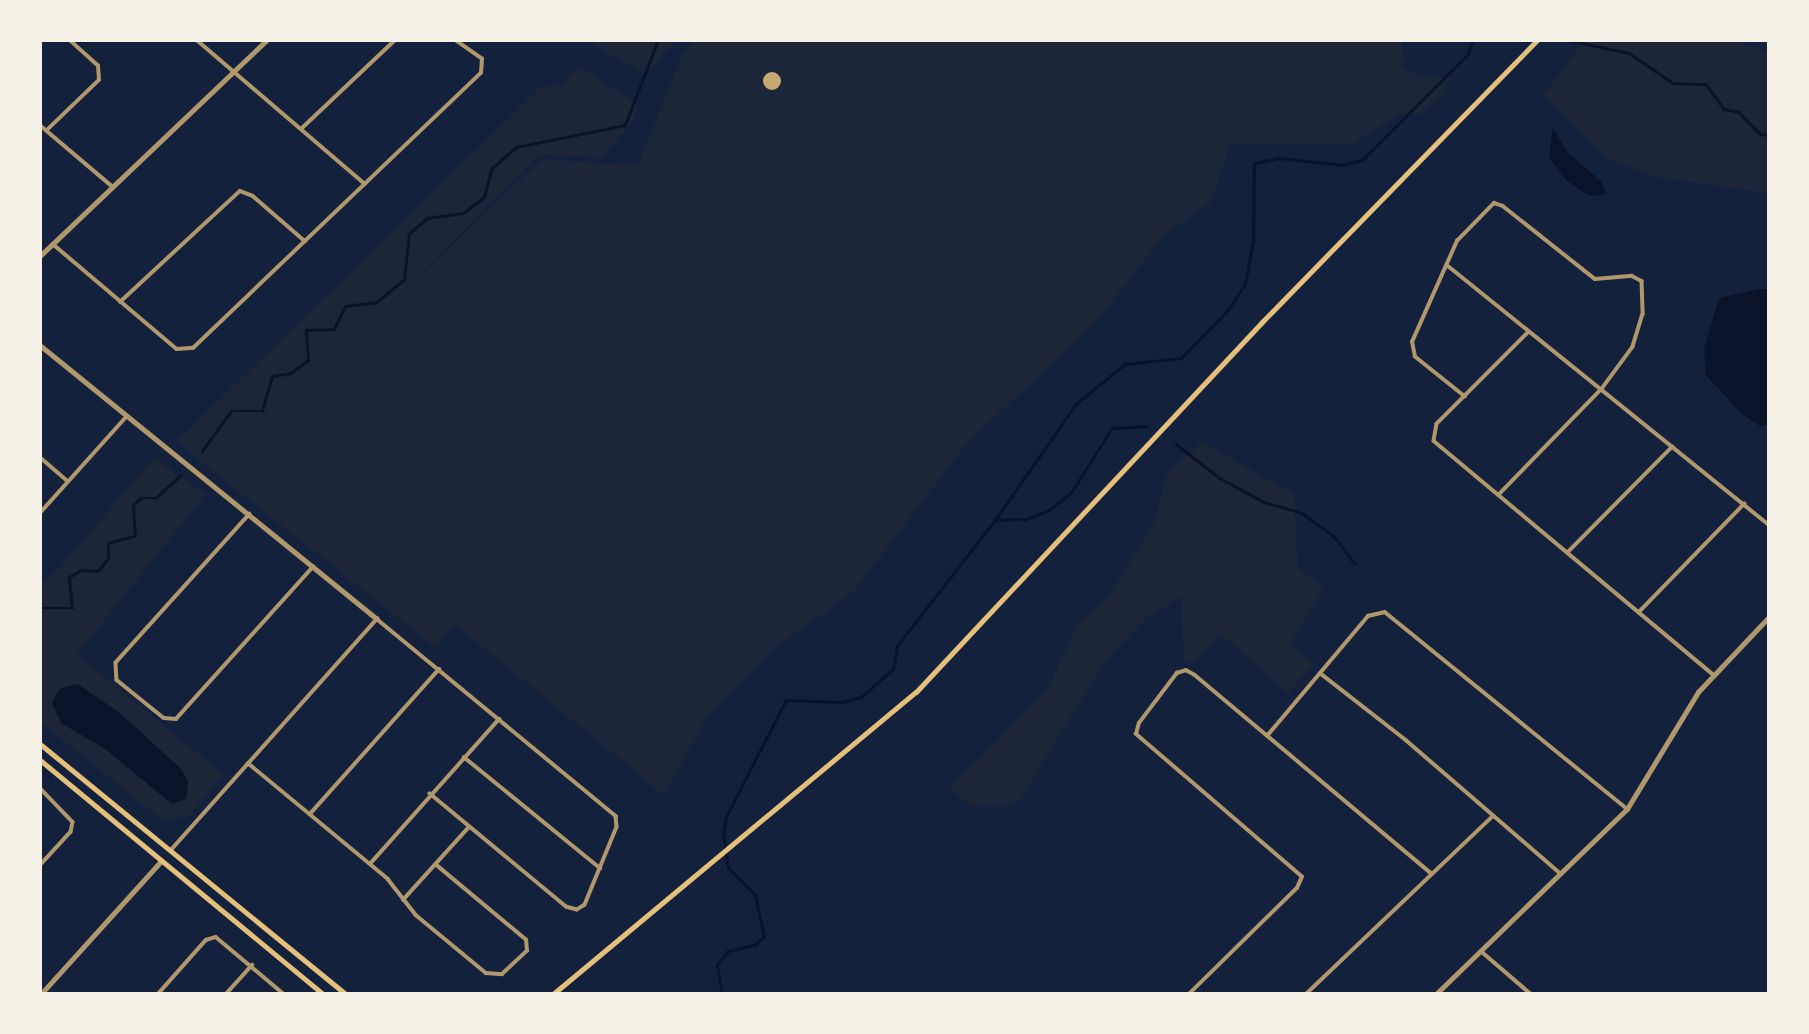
<!DOCTYPE html>
<style>
body{margin:0}
#map{position:relative;width:1809px;height:1034px;overflow:hidden;background:#14213d;font-family:Helvetica,sans-serif}
div>[style]{position:absolute}
[style*='--x']{left:calc(var(--x)*1px);top:calc(var(--y)*1px);width:calc(var(--w)*1px);rotate:calc(var(--a)*1deg)}
.green>*{inset:0;background:#1d2539}
.water>*{inset:0;background:#0b132b}
.stream>*{height:2.5px;margin:-1.25px;padding:0 1.25px;transform-origin:1.25px;border-radius:1.25px;background:#0b132b}
.building>*{inset:0;background:#c6a872}
.round{border-radius:50%}
.minor>*{height:3.5px;margin:-1.75px;padding:0 1.75px;transform-origin:1.75px;border-radius:1.75px;background:#b1986c}
.tertiary>*{height:4.5px;margin:-2.25px;padding:0 2.25px;transform-origin:2.25px;border-radius:2.25px;background:#b1986c}
.secondary>*{height:5px;margin:-2.5px;padding:0 2.5px;transform-origin:2.5px;border-radius:2.5px;background:#e5c07b}
.primary>*{height:5px;margin:-2.5px;padding:0 2.5px;transform-origin:2.5px;border-radius:2.5px;background:#e5c07b}
span{translate:-50% -50%;white-space:nowrap;text-align:center;line-height:1.15;-webkit-text-stroke:5px #f6f1e7;paint-order:stroke}
.frame{position:absolute;inset:0;border:42px solid #f6f1e7;pointer-events:none}
</style>
<div id="map">
<div class="green">
<i style="clip-path:polygon(586px 40px,676px 40px,646px 75px)"></i>
<i style="clip-path:polygon(694px 40px,1402px 40px,1404px 69px,1426px 77px,1448px 78px,1445px 93px,1422px 114px,1399px 114px,1352px 145px,1231px 143px,1211px 202px,1164px 235px,1097px 321px,968px 442px,853px 592px,771px 651px,707px 717px,664px 795px,456px 625px,435px 647px,176px 442px,541px 87px,563px 84px,578px 66px,638px 104px,632px 123px,600px 158px,546px 154px,536px 159px,372px 322px,542px 159px,638px 166px,683px 53px)"></i>
<i style="clip-path:polygon(1585px 40px,1733px 40px,1769px 53px,1769px 193px,1656px 177px,1609px 159px,1543px 95px)"></i>
<i style="clip-path:polygon(1202px 442px,1294px 494px,1298px 568px,1324px 588px,1290px 643px,1314px 664px,1288px 693px,1221px 634px,1194px 663px,1184px 662px,1181px 604px,1186px 595px,1148px 616px,1105px 661px,1020px 800px,1004px 807px,971px 806px,949px 788px,1047px 691px,1078px 624px,1108px 598px,1154px 523px,1168px 472px)"></i>
<i style="clip-path:polygon(154px 458px,206px 494px,77px 654px,224px 775px,188px 817px,161px 819px,40px 721px,40px 584px,59px 569px)"></i>
</div>
<div class="water">
<i style="clip-path:polygon(1553px 128px,1568px 153px,1601px 181px,1607px 194px,1589px 196px,1566px 180px,1549px 157px)"></i>
<i style="clip-path:polygon(1759px 289px,1769px 289px,1769px 424px,1760px 426px,1741px 413px,1706px 375px,1704px 349px,1719px 298px)"></i>
<i style="clip-path:polygon(78px 684px,121px 714px,181px 769px,188px 781px,186px 799px,172px 804px,104px 748px,61px 723px,52px 703px,59px 689px)"></i>
</div>
<div class="stream">
<i style="--x:1567;--y:40;--w:63;--a:11.8"></i>
<i style="--x:1629;--y:53;--w:53;--a:34.3"></i>
<i style="--x:1673;--y:83;--w:33;--a:2"></i>
<i style="--x:1706;--y:84;--w:31;--a:54"></i>
<i style="--x:1724;--y:109;--w:15;--a:11"></i>
<i style="--x:1739;--y:112;--w:30;--a:46"></i>
<i style="--x:1760;--y:134;--w:9;--a:6"></i>
<i style="--x:1176;--y:444;--w:56;--a:37.7"></i>
<i style="--x:1220;--y:478;--w:50;--a:28.6"></i>
<i style="--x:1264;--y:502;--w:40;--a:16"></i>
<i style="--x:1302;--y:513;--w:39;--a:36"></i>
<i style="--x:1334;--y:536;--w:34;--a:53"></i>
<i style="--x:202;--y:451;--w:49;--a:-54.1"></i>
<i style="--x:231;--y:411;--w:31;--a:0"></i>
<i style="--x:262;--y:411;--w:36;--a:-74"></i>
<i style="--x:272;--y:376;--w:19;--a:-9"></i>
<i style="--x:291;--y:373;--w:21;--a:-37"></i>
<i style="--x:308;--y:360;--w:30;--a:-94"></i>
<i style="--x:306;--y:330;--w:28;--a:-2"></i>
<i style="--x:334;--y:329;--w:25;--a:-64"></i>
<i style="--x:345;--y:306;--w:32;--a:-7"></i>
<i style="--x:377;--y:302;--w:35;--a:-40"></i>
<i style="--x:404;--y:279;--w:45;--a:-83.7"></i>
<i style="--x:409;--y:234;--w:24;--a:-42"></i>
<i style="--x:427;--y:218;--w:36;--a:-8"></i>
<i style="--x:463;--y:213;--w:26;--a:-37"></i>
<i style="--x:484;--y:197;--w:30;--a:-75"></i>
<i style="--x:492;--y:168;--w:32;--a:-41"></i>
<i style="--x:516;--y:147;--w:111;--a:-11.4"></i>
<i style="--x:625;--y:125;--w:91;--a:-68.8"></i>
<i style="--x:995;--y:520;--w:31;--a:-2"></i>
<i style="--x:1026;--y:519;--w:25;--a:-21"></i>
<i style="--x:1049;--y:510;--w:28;--a:-38"></i>
<i style="--x:1071;--y:493;--w:77;--a:-57.8"></i>
<i style="--x:1112;--y:428;--w:35;--a:-3"></i>
<i style="--x:40;--y:608;--w:32;--a:0"></i>
<i style="--x:72;--y:608;--w:31;--a:-96"></i>
<i style="--x:69;--y:577;--w:14;--a:-30"></i>
<i style="--x:81;--y:570;--w:17;--a:3"></i>
<i style="--x:98;--y:571;--w:16;--a:-52"></i>
<i style="--x:108;--y:558;--w:15;--a:-90"></i>
<i style="--x:108;--y:543;--w:28;--a:-15"></i>
<i style="--x:135;--y:536;--w:31;--a:-94"></i>
<i style="--x:133;--y:505;--w:11;--a:-41"></i>
<i style="--x:141;--y:498;--w:15;--a:0"></i>
<i style="--x:156;--y:498;--w:34;--a:-43"></i>
<i style="--x:40;--y:642;--w:2;--a:90"></i>
<i style="--x:722;--y:994;--w:29;--a:-100"></i>
<i style="--x:717;--y:965;--w:18;--a:-52"></i>
<i style="--x:728;--y:951;--w:28;--a:-13"></i>
<i style="--x:755;--y:945;--w:12;--a:-42"></i>
<i style="--x:764;--y:937;--w:43;--a:-102.1"></i>
<i style="--x:755;--y:895;--w:38;--a:-135"></i>
<i style="--x:728;--y:868;--w:35;--a:-98"></i>
<i style="--x:723;--y:833;--w:16;--a:-79"></i>
<i style="--x:726;--y:817;--w:131;--a:-62.9"></i>
<i style="--x:786;--y:700;--w:56;--a:2"></i>
<i style="--x:842;--y:702;--w:20;--a:-15"></i>
<i style="--x:861;--y:697;--w:43;--a:-41.2"></i>
<i style="--x:893;--y:669;--w:23;--a:-80"></i>
<i style="--x:897;--y:646;--w:160;--a:-52.1"></i>
<i style="--x:995;--y:520;--w:141;--a:-55.1"></i>
<i style="--x:1076;--y:404;--w:63;--a:-39.2"></i>
<i style="--x:1125;--y:364;--w:56;--a:-6.1"></i>
<i style="--x:1181;--y:358;--w:67;--a:-45.6"></i>
<i style="--x:1228;--y:310;--w:31;--a:-57"></i>
<i style="--x:1245;--y:284;--w:43;--a:-79.2"></i>
<i style="--x:1253;--y:242;--w:79;--a:-89.3"></i>
<i style="--x:1254;--y:163;--w:25;--a:-11"></i>
<i style="--x:1279;--y:158;--w:64;--a:6.2"></i>
<i style="--x:1343;--y:165;--w:20;--a:-15"></i>
<i style="--x:1362;--y:160;--w:150;--a:-45"></i>
<i style="--x:1468;--y:54;--w:15;--a:-74"></i>
</div>
<div class="building">
<i class="round" style="left:763px;top:72px;width:18px;height:18px"></i>
</div>
<div class="minor">
<i style="--x:197;--y:40;--w:221;--a:40.6"></i>
<i style="--x:40;--y:125;--w:96;--a:40.3"></i>
<i style="--x:301;--y:129;--w:129;--a:-43.4"></i>
<i style="--x:47;--y:130;--w:72;--a:-43.9"></i>
<i style="--x:99;--y:80;--w:14;--a:-94"></i>
<i style="--x:98;--y:66;--w:39;--a:-138"></i>
<i style="--x:53;--y:244;--w:162;--a:40.3"></i>
<i style="--x:177;--y:349;--w:16;--a:-4"></i>
<i style="--x:193;--y:348;--w:398;--a:-43.7"></i>
<i style="--x:481;--y:73;--w:14;--a:-86"></i>
<i style="--x:482;--y:59;--w:33;--a:-145"></i>
<i style="--x:1447;--y:265;--w:414;--a:38.9"></i>
<i style="--x:120;--y:302;--w:163;--a:-42.8"></i>
<i style="--x:240;--y:191;--w:14;--a:21"></i>
<i style="--x:253;--y:196;--w:69;--a:40.9"></i>
<i style="--x:1529;--y:332;--w:130;--a:135"></i>
<i style="--x:1437;--y:424;--w:17;--a:100"></i>
<i style="--x:1434;--y:441;--w:363;--a:39.9"></i>
<i style="--x:1465;--y:397;--w:64;--a:-141.3"></i>
<i style="--x:1415;--y:357;--w:15;--a:-101"></i>
<i style="--x:1412;--y:342;--w:111;--a:-66"></i>
<i style="--x:1457;--y:241;--w:53;--a:-45.8"></i>
<i style="--x:1494;--y:203;--w:9;--a:18"></i>
<i style="--x:1503;--y:206;--w:117;--a:38.4"></i>
<i style="--x:1595;--y:279;--w:37;--a:-5"></i>
<i style="--x:1632;--y:276;--w:11;--a:27"></i>
<i style="--x:1642;--y:281;--w:33;--a:88"></i>
<i style="--x:1643;--y:314;--w:34;--a:107"></i>
<i style="--x:1633;--y:347;--w:52;--a:126.4"></i>
<i style="--x:1602;--y:389;--w:148;--a:134.2"></i>
<i style="--x:40;--y:457;--w:37;--a:41"></i>
<i style="--x:40;--y:513;--w:129;--a:-48.1"></i>
<i style="--x:250;--y:514;--w:200;--a:132"></i>
<i style="--x:116;--y:663;--w:17;--a:87"></i>
<i style="--x:117;--y:680;--w:60;--a:39"></i>
<i style="--x:164;--y:718;--w:12;--a:5"></i>
<i style="--x:176;--y:719;--w:205;--a:-48"></i>
<i style="--x:1568;--y:552;--w:148;--a:-45.3"></i>
<i style="--x:1639;--y:612;--w:151;--a:-45.8"></i>
<i style="--x:1320;--y:673;--w:109;--a:37.9"></i>
<i style="--x:1406;--y:740;--w:203;--a:40.8"></i>
<i style="--x:1267;--y:736;--w:157;--a:-49.9"></i>
<i style="--x:1368;--y:616;--w:17;--a:-13"></i>
<i style="--x:1385;--y:612;--w:312;--a:39.1"></i>
<i style="--x:464;--y:757;--w:176;--a:39.2"></i>
<i style="--x:248;--y:763;--w:182;--a:39.6"></i>
<i style="--x:388;--y:879;--w:46;--a:52.1"></i>
<i style="--x:416;--y:915;--w:91;--a:39.6"></i>
<i style="--x:486;--y:973;--w:16;--a:4"></i>
<i style="--x:502;--y:974;--w:34;--a:-43"></i>
<i style="--x:527;--y:951;--w:11;--a:-95"></i>
<i style="--x:526;--y:940;--w:117;--a:-140.2"></i>
<i style="--x:40;--y:788;--w:47;--a:45.9"></i>
<i style="--x:73;--y:822;--w:10;--a:101"></i>
<i style="--x:71;--y:832;--w:46;--a:132.4"></i>
<i style="--x:310;--y:814;--w:194;--a:-48.3"></i>
<i style="--x:171;--y:850;--w:310;--a:-48.3"></i>
<i style="--x:377;--y:619;--w:310;--a:39.5"></i>
<i style="--x:616;--y:816;--w:11;--a:85"></i>
<i style="--x:617;--y:827;--w:84;--a:112.3"></i>
<i style="--x:585;--y:905;--w:9;--a:148"></i>
<i style="--x:577;--y:910;--w:11;--a:-165"></i>
<i style="--x:566;--y:907;--w:177;--a:-140.3"></i>
<i style="--x:370;--y:864;--w:194;--a:-48.3"></i>
<i style="--x:403;--y:900;--w:98;--a:-47.9"></i>
<i style="--x:1481;--y:951;--w:66;--a:40.7"></i>
<i style="--x:158;--y:994;--w:72;--a:-48.4"></i>
<i style="--x:206;--y:940;--w:10;--a:-17"></i>
<i style="--x:216;--y:937;--w:89;--a:40"></i>
<i style="--x:226;--y:994;--w:39;--a:-48"></i>
<i style="--x:1189;--y:994;--w:151;--a:-44.5"></i>
<i style="--x:1297;--y:888;--w:12;--a:-66"></i>
<i style="--x:1302;--y:877;--w:219;--a:-139.3"></i>
<i style="--x:1136;--y:734;--w:11;--a:-75"></i>
<i style="--x:1139;--y:723;--w:63;--a:-52.8"></i>
<i style="--x:1177;--y:673;--w:9;--a:-18"></i>
<i style="--x:1186;--y:670;--w:10;--a:29"></i>
<i style="--x:1195;--y:675;--w:309;--a:40"></i>
<i style="--x:1306;--y:994;--w:257;--a:-43.6"></i>
</div>
<div class="tertiary">
<i style="--x:40;--y:256;--w:313;--a:-43.6"></i>
<i style="--x:40;--y:345;--w:434;--a:39.1"></i>
<i style="--x:41;--y:994;--w:179;--a:-47.9"></i>
<i style="--x:1436;--y:994;--w:266;--a:-44.1"></i>
<i style="--x:1627;--y:809;--w:137;--a:-58.7"></i>
<i style="--x:1698;--y:692;--w:103;--a:-46.6"></i>
</div>
<div class="secondary">
<i style="--x:40;--y:744;--w:394;--a:39.3"></i>
<i style="--x:40;--y:760;--w:367;--a:39.6"></i>
</div>
<div class="primary">
<i style="--x:553;--y:994;--w:472;--a:-39.8"></i>
<i style="--x:916;--y:692;--w:507;--a:-46.92"></i>
<i style="--x:1262;--y:322;--w:394;--a:-45.7"></i>
</div>
<div class="frame"></div>
</div>
